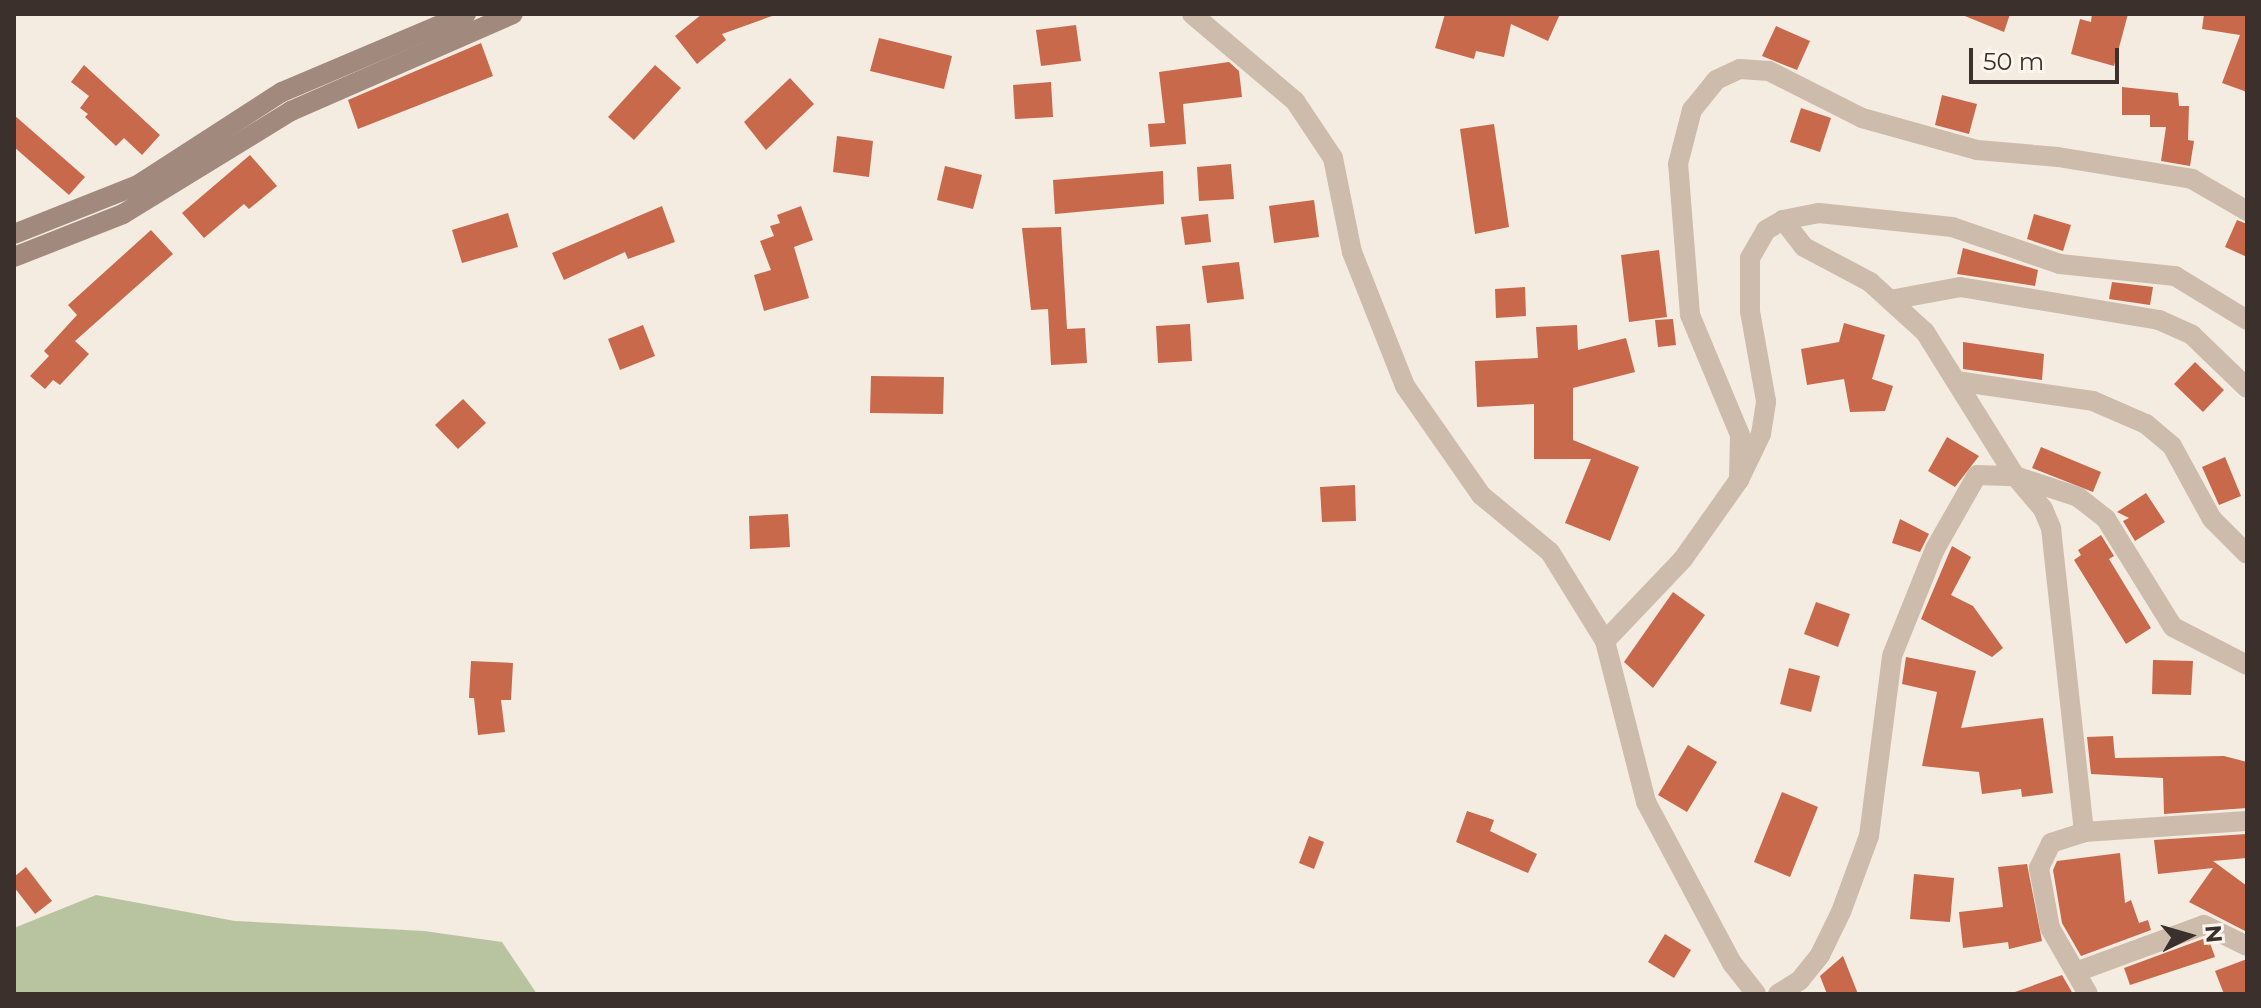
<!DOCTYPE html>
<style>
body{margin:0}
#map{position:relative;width:2261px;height:1008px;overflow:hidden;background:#f4ebe1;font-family:Montserrat,sans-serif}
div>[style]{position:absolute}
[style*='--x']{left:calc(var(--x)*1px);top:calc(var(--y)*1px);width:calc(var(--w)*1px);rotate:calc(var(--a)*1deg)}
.green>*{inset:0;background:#b8c4a0}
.building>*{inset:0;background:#c8694b}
.street>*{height:20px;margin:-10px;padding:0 10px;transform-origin:10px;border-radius:10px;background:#cdbbac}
.secondary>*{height:20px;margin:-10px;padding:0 10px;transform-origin:10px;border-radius:10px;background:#a18a7d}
span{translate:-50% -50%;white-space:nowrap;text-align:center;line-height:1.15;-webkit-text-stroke:6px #fbf5ee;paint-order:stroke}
.frame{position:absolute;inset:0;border:16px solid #3b302b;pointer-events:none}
.north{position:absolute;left:2149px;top:896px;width:80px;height:80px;-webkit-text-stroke:6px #fbf5ee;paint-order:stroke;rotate:85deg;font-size:22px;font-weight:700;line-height:32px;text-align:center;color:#3b302b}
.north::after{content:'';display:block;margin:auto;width:28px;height:36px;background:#3b302b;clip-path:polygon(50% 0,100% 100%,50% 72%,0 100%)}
.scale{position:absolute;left:1969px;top:48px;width:150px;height:36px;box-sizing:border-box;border:4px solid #3b302b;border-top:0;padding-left:10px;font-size:24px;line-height:28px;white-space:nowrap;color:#3b302b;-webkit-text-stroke:6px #fbf5ee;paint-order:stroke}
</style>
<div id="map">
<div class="green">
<i style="clip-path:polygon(96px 895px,235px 921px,424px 931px,502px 942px,537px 994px,14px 994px,14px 928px)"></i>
</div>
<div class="building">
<i style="clip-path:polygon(702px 14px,772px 14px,772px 16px,722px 34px,726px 40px,697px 64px,675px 36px)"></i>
<i style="clip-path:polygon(1445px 14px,1560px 14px,1548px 41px,1511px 24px,1504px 57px,1476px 51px,1474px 59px,1435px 48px)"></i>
<i style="clip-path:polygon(1960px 14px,2010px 14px,2004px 32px)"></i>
<i style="clip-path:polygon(2092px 14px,2128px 14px,2114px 66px,2071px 54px,2080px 19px,2091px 22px)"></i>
<i style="clip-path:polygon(2204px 14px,2247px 14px,2247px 92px,2222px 83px,2240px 35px,2202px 29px)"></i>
<i style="clip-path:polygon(1076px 25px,1081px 61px,1041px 66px,1036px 30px)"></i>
<i style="clip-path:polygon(1776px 26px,1810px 41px,1797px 70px,1762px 56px)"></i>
<i style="clip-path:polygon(879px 38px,952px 56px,944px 89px,870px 71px)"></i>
<i style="clip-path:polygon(481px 43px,493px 76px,358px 129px,348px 100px)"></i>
<i style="clip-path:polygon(1229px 62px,1239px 71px,1242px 97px,1183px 104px,1186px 144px,1150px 147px,1148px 124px,1165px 123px,1159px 72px)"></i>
<i style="clip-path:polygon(84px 65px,160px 135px,142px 155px,124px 138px,116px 146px,85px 117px,88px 114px,80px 108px,89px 96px,71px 82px)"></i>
<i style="clip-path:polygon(655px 65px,681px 88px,634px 140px,608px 117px)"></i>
<i style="clip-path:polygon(790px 78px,814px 104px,766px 150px,744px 122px)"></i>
<i style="clip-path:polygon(1051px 82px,1053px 117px,1015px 119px,1013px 85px)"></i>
<i style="clip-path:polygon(2122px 87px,2178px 93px,2179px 106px,2189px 106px,2188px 140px,2194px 141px,2190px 166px,2161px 161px,2166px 127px,2150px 127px,2150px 115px,2122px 115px)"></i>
<i style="clip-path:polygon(1942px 95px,1977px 104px,1969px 134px,1935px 125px)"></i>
<i style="clip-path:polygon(1801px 108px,1831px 118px,1820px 152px,1790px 142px)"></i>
<i style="clip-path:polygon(14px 115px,85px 177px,69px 195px,14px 147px)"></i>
<i style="clip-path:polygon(1494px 124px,1509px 227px,1475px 234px,1460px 129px)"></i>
<i style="clip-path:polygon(837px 136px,873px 141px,869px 177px,833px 172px)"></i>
<i style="clip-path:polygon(250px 155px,277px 186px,249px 209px,244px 204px,204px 238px,182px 213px)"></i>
<i style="clip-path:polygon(1231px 164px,1234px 199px,1199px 201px,1197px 167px)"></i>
<i style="clip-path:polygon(945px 166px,982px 175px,973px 209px,937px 200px)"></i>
<i style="clip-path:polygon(1163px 171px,1164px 204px,1055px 214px,1053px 180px)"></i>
<i style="clip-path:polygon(1314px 200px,1319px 237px,1274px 243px,1269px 206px)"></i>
<i style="clip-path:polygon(662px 206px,675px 242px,628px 259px,625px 252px,564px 280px,552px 253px)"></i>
<i style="clip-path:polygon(801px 206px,813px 240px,794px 247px,809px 298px,764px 311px,754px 275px,771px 270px,760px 241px,774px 236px,770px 226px,780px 223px,777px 215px)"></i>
<i style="clip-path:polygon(508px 213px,518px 247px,462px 263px,452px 230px)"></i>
<i style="clip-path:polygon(1208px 214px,1211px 242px,1185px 245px,1181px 217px)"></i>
<i style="clip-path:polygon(2034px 214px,2071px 225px,2063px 251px,2027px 239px)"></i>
<i style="clip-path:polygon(2237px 220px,2247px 224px,2247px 257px,2225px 247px)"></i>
<i style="clip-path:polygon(1061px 227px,1067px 329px,1085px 328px,1087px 363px,1051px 365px,1048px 309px,1031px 310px,1022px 228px)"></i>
<i style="clip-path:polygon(151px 230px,173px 254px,75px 341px,89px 354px,60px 385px,53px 380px,45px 389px,30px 376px,49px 356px,44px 351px,77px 315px,68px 305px)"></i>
<i style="clip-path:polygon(1963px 248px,2038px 270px,2035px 286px,1957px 274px)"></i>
<i style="clip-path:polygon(1659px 250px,1667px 317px,1629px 322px,1621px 255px)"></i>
<i style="clip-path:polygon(1239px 262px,1244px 299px,1207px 303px,1202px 266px)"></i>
<i style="clip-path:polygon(2112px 282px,2153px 287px,2150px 305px,2109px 299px)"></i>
<i style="clip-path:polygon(1525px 287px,1526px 316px,1496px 318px,1495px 289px)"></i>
<i style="clip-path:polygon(1673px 319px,1676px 345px,1658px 347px,1655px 320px)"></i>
<i style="clip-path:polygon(1844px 323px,1885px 335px,1872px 379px,1893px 386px,1885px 411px,1850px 412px,1844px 379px,1807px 385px,1801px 349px,1839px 342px)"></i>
<i style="clip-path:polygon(1190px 324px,1192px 361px,1158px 363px,1156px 326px)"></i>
<i style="clip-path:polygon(643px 325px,655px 356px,620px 370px,608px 339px)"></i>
<i style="clip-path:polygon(1577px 325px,1578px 350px,1626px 338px,1635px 372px,1573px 388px,1573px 440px,1639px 467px,1610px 541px,1565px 523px,1591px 459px,1534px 459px,1534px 404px,1477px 407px,1475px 361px,1538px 358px,1536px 327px)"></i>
<i style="clip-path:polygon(1963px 342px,2044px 354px,2042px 380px,1963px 369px)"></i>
<i style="clip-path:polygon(2195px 362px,2224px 390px,2203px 412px,2174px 384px)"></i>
<i style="clip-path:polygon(871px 376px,944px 377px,943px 414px,870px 413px)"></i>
<i style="clip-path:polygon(463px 399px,486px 423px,458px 449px,435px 425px)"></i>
<i style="clip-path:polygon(1947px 437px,1979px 456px,1955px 487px,1928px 471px)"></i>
<i style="clip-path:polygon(2041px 447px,2101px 472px,2093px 492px,2032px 468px)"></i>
<i style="clip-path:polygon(2225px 457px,2241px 496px,2219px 505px,2202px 467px)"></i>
<i style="clip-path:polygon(1355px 485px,1356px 521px,1322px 522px,1320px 487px)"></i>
<i style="clip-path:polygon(2146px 493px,2165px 522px,2135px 541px,2123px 521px,2129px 518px,2117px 512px)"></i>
<i style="clip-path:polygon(788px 514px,790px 547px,750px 549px,749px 516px)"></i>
<i style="clip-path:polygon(1900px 519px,1929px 534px,1920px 552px,1892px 543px)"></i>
<i style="clip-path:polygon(2101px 535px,2114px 556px,2109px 559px,2151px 628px,2126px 644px,2074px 560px,2081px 555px,2078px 550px)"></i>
<i style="clip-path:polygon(1952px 546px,1971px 557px,1951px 595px,1973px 606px,2003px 648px,1992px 657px,1921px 619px)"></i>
<i style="clip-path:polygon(1673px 592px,1705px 615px,1653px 688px,1624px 662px)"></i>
<i style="clip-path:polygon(1816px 602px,1850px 614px,1838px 647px,1804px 634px)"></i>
<i style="clip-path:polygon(1906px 657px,1976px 671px,1961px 728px,2043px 718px,2053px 793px,2022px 797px,2021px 789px,1982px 794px,1979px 772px,1922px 766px,1937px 692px,1902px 684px)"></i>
<i style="clip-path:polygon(2153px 660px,2193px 661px,2191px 695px,2152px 694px)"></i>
<i style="clip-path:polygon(471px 661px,513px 663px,511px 700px,501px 700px,505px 732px,478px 735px,474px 698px,469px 698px)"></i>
<i style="clip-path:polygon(1789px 668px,1820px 676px,1811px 712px,1780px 704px)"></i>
<i style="clip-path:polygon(2113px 736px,2115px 758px,2224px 756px,2247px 762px,2247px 808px,2164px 814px,2163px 778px,2091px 774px,2087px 737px)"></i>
<i style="clip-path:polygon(1688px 745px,1717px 762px,1687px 812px,1658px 795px)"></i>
<i style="clip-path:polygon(1782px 792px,1818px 807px,1790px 877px,1754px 862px)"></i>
<i style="clip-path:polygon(1467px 811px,1494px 820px,1490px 831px,1537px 854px,1528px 873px,1456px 842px)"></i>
<i style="clip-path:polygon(2247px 834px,2247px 858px,2213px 861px,2247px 886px,2247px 932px,2189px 902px,2213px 868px,2158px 874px,2154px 840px)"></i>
<i style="clip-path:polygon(1309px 836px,1324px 842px,1314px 869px,1299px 863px)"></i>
<i style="clip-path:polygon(2120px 853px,2125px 903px,2131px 900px,2139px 923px,2148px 920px,2151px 930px,2081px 956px,2062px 923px,2053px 870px,2057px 861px)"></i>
<i style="clip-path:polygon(2027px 864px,2042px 941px,2009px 949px,2008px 942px,1963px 948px,1959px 912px,2003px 907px,1998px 867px)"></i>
<i style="clip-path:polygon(26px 867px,52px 901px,35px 914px,14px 887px,14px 877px)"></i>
<i style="clip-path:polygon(1914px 874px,1954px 878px,1950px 922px,1910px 919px)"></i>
<i style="clip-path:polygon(1665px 934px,1691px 950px,1674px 978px,1648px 962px)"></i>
<i style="clip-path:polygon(2203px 939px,2210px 943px,2215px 957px,2130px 985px,2124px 968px)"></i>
<i style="clip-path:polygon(1843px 956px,1858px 994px,1827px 994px,1820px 976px)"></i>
<i style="clip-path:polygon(2247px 959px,2247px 994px,2224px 994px,2215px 971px)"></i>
<i style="clip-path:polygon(2062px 975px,2073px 994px,2015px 994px,2015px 992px)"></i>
</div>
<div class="street">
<i style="--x:1192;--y:14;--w:135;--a:40.2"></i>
<i style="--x:1295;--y:101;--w:69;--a:56.3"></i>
<i style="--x:1333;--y:158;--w:96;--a:78.6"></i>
<i style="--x:1352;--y:252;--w:144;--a:68.4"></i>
<i style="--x:1405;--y:386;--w:133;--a:55.1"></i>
<i style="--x:1481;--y:495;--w:89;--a:39.6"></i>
<i style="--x:1550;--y:552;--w:105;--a:58.3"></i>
<i style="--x:1605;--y:641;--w:166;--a:75.7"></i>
<i style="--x:1646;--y:802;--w:183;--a:61.9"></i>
<i style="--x:1732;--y:963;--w:39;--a:52"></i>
<i style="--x:1783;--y:220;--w:34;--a:52"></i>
<i style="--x:1804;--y:247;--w:75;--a:27.9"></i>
<i style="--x:1870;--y:282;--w:74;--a:42.3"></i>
<i style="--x:1925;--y:332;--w:170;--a:58"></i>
<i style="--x:2015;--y:476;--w:43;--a:49.7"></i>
<i style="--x:2043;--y:509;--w:21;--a:67"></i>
<i style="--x:2051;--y:528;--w:306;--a:83.8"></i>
<i style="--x:1890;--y:300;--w:71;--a:-10.5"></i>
<i style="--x:1960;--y:287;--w:202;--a:9.4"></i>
<i style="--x:2159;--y:320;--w:36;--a:24"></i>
<i style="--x:2192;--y:335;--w:76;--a:43.9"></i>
<i style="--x:1956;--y:381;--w:138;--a:8.3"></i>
<i style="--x:2093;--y:401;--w:58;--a:23.5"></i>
<i style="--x:2146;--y:424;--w:34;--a:40"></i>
<i style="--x:2172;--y:446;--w:83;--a:61.3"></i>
<i style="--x:2212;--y:519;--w:49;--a:45"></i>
<i style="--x:1739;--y:480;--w:45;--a:-88.7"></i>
<i style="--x:1740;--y:435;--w:130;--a:-112.6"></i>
<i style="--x:1690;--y:315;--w:151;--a:-94.5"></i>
<i style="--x:1678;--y:164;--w:56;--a:-75.5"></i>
<i style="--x:1692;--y:110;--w:38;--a:-51"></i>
<i style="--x:1716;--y:80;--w:26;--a:-25"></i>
<i style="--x:1740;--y:69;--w:29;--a:4"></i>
<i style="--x:1769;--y:71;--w:104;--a:26.8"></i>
<i style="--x:1862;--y:118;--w:119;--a:15.5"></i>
<i style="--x:1977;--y:150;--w:81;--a:4.9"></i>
<i style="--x:2058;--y:157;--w:136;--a:9.3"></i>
<i style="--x:2192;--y:179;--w:64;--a:30.2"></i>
<i style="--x:1605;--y:641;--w:113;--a:-46.4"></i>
<i style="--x:1683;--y:559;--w:97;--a:-54.7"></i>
<i style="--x:1739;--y:480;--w:51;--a:-64.4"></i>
<i style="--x:1761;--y:434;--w:33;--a:-81"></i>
<i style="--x:1766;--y:401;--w:91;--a:-100.1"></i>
<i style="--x:1750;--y:311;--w:53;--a:-90"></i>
<i style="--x:1750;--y:258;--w:32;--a:-60"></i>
<i style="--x:1766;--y:230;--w:20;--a:-30"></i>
<i style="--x:1783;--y:220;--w:37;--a:-11"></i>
<i style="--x:1819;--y:213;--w:134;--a:6"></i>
<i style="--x:1952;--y:227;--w:114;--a:18.9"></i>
<i style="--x:2060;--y:264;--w:116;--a:6"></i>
<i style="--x:2175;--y:276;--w:84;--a:31.4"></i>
<i style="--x:2076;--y:972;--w:136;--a:-20.2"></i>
<i style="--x:2204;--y:925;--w:48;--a:26"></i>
<i style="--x:1778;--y:994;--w:26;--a:-32"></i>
<i style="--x:1800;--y:980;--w:32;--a:-51"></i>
<i style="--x:1820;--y:955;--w:48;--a:-64"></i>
<i style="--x:1841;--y:912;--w:81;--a:-69.8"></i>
<i style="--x:1869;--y:836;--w:181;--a:-82.7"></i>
<i style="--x:1892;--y:656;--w:115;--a:-68.1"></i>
<i style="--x:1935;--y:549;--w:85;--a:-60.4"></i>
<i style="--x:1977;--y:475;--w:38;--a:2"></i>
<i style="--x:2015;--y:476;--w:66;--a:18.4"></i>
<i style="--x:2078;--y:497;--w:36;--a:38"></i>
<i style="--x:2106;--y:519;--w:127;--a:58.2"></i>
<i style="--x:2173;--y:627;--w:83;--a:27.2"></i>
<i style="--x:2088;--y:994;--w:76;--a:-119.9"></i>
<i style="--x:2050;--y:928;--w:61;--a:-100.4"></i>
<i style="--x:2039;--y:868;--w:28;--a:-64"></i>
<i style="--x:2051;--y:843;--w:35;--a:-18"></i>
<i style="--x:2084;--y:832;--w:163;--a:-3.9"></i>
</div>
<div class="secondary">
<i style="--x:14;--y:234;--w:133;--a:-21.6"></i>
<i style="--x:138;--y:185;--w:171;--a:-32.9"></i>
<i style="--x:282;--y:92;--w:200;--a:-23"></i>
<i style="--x:14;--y:257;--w:117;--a:-21.5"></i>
<i style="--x:123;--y:214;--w:197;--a:-31.5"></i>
<i style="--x:291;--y:111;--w:242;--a:-23.6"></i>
</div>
<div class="frame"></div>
<div class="north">N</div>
<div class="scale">50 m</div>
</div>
